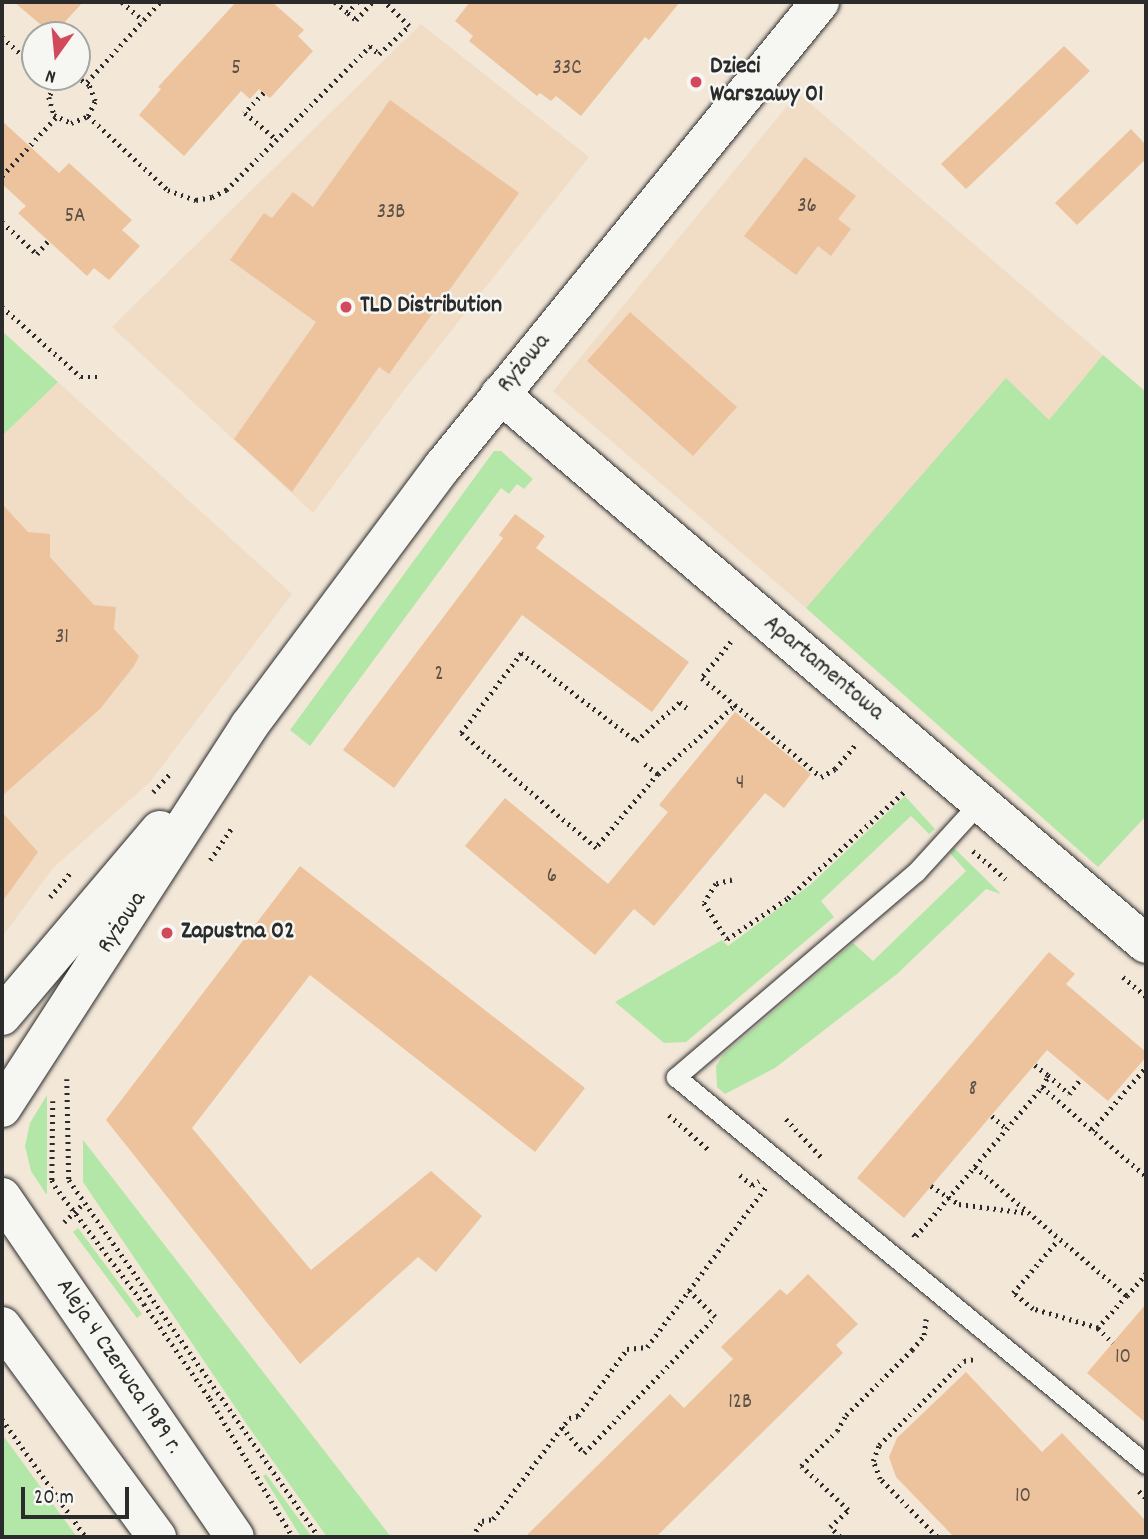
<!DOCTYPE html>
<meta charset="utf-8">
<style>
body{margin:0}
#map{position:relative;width:1148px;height:1539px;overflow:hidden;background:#f3e7d8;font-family:Dekko,sans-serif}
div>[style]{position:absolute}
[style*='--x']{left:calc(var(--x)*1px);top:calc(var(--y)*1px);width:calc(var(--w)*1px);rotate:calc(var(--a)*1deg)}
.built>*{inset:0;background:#f1dcc6}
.green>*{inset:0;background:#b3e7a8}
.building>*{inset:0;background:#edc39d}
.path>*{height:4.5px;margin-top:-2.25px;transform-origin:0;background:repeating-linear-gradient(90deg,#2b2b2b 0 2px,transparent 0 7px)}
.roads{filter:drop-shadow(0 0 2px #2b2b2b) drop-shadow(0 0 2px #2b2b2b)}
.service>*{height:19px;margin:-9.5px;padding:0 9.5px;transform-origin:9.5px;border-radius:9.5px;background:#f6f6f2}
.minor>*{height:38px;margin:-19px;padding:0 19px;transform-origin:19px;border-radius:19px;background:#f6f6f2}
.tertiary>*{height:38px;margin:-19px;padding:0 19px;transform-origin:19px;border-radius:19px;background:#f6f6f2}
.secondary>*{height:38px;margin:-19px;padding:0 19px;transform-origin:19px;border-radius:19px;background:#f6f6f2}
.dots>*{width:19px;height:19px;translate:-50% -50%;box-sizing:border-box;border:4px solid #f6f6f2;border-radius:50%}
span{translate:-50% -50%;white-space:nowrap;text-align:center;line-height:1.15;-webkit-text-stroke:5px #f6f6f2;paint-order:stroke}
.number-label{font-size:21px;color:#5c5148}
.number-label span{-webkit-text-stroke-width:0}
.poi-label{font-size:24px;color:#2b2b2b;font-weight:700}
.left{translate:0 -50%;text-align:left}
.street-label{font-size:24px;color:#2b2b2b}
.frame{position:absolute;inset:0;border:4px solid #2b2b2b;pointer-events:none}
.north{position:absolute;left:21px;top:21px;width:70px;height:70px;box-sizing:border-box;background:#f6f6f2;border:2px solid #a5a5a2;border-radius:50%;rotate:195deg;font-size:19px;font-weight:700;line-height:28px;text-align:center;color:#2b2b2b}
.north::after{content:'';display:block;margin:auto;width:24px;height:32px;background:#d1495b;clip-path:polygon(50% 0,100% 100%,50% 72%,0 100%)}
.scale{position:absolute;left:21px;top:1487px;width:108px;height:32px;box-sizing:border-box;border:4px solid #2b2b2b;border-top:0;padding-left:9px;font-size:21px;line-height:24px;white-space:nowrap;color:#2b2b2b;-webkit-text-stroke:5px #f6f6f2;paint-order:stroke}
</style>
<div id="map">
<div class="built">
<i style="clip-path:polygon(421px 24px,589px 157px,401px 394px,313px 513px,112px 327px)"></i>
<i style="clip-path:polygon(798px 93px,1146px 392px,1146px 816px,1098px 867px,806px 608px,553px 391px)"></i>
<i style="clip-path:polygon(58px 382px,292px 594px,150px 782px,53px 868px,2px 937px,2px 436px)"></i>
</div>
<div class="green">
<i style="clip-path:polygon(2px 331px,58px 382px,2px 436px)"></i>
<i style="clip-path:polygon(1103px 355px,1146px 392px,1146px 816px,1098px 867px,806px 608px,1006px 378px,1049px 420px)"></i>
<i style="clip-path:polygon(494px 451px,501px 451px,533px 479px,524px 489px,517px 484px,509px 494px,501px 488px,310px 746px,290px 730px)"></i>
<i style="clip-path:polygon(905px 796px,935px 829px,929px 834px,911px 816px,821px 901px,834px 917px,686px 1042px,664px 1043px,615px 1002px,722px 940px,728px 946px,810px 885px)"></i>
<i style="clip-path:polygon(954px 848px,1001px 894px,986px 889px,897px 974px,775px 1068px,725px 1094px,717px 1087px,716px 1066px,723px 1055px,853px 943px,873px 961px,966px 871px,950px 853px)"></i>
<i style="clip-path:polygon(47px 1095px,47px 1193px,46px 1194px,31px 1171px,25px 1146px,30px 1123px)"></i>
<i style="clip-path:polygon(83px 1140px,333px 1462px,391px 1537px,327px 1537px,248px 1426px,83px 1182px)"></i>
<i style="clip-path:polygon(78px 1228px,142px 1314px,137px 1318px,73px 1232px)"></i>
<i style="clip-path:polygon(2px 1434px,77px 1537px,2px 1537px)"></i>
<i style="clip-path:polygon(266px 1474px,312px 1537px,301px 1537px,263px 1476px)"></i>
</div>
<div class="building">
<i style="clip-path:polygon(14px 2px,83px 2px,53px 35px)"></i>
<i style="clip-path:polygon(236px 2px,272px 2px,304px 30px,298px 36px,313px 51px,270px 98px,259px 89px,250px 99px,241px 91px,184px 156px,139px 115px,161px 89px,158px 87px)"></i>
<i style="clip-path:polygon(470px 2px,680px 2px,649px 40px,645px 37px,581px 116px,556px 96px,551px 101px,540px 93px,537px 96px,469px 41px,473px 36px,455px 21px)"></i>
<i style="clip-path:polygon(1064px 46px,1090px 71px,966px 189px,941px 164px)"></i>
<i style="clip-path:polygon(390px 100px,519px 193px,389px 374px,379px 367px,292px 492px,234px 439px,316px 322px,230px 260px,264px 213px,272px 218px,293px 192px,313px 207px)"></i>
<i style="clip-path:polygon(2px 121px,59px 173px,69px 163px,132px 220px,122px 230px,140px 246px,109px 280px,94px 268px,87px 276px,18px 213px,26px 206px,2px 184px)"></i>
<i style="clip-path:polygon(1131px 129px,1146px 145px,1146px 159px,1077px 225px,1055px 203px)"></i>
<i style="clip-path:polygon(805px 157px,856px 196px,838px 219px,851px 229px,831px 256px,818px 246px,796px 275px,744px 236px)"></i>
<i style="clip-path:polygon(630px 312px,737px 407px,693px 456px,587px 361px)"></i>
<i style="clip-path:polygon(2px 504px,28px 532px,50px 534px,50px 557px,94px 605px,116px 607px,114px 629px,139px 656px,134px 666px,100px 709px,2px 796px)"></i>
<i style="clip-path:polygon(515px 514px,545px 536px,536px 548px,689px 662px,652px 712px,522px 615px,394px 788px,343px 750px,503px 538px,499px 535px)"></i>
<i style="clip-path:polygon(735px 712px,811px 774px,784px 808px,765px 793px,654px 926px,634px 909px,595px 955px,465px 846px,505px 798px,608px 884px,668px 812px,659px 805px)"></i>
<i style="clip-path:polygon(2px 812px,38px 852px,2px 902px)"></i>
<i style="clip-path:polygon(300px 866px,585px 1088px,535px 1152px,310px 975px,192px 1128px,311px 1270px,431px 1171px,482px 1216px,436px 1272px,418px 1257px,300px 1364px,106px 1120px)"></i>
<i style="clip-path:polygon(1049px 952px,1075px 974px,1066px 984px,1146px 1052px,1146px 1057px,1108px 1101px,1047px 1050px,904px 1218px,857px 1178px)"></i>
<i style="clip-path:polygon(808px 1274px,858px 1324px,836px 1345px,843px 1353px,656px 1537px,525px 1537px,670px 1394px,684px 1408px,733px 1359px,721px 1347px,780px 1289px,787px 1295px)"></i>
<i style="clip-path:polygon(1146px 1304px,1146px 1423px,1087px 1373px)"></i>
<i style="clip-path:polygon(966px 1372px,1042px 1452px,1062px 1433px,1146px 1521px,1146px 1537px,954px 1537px,896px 1477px,889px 1457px,897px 1438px)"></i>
</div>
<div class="path">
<i style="--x:122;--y:2;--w:28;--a:41"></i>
<i style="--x:335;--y:2;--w:17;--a:40"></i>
<i style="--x:358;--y:2;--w:15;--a:132"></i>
<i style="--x:348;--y:13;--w:11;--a:41"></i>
<i style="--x:356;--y:20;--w:24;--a:-48"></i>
<i style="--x:2;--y:37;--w:45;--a:42.3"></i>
<i style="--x:47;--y:77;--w:11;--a:41"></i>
<i style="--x:71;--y:77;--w:14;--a:163"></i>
<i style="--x:58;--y:81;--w:18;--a:119"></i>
<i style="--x:49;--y:97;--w:19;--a:74"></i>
<i style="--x:54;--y:115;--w:19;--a:25"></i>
<i style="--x:71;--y:123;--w:18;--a:-22"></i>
<i style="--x:88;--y:116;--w:17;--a:-65"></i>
<i style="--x:95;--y:101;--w:17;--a:-111"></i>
<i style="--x:89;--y:85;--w:15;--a:-148"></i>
<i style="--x:87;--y:82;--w:108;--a:-47.6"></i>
<i style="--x:264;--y:93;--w:28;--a:134"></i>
<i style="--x:245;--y:113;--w:40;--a:40"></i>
<i style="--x:88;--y:116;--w:109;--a:42.8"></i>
<i style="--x:168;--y:190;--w:30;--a:20"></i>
<i style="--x:196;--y:200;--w:16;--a:-11"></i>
<i style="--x:212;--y:197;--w:16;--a:-27"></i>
<i style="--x:226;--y:190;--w:204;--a:-45"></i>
<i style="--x:370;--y:46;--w:12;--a:42"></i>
<i style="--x:379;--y:54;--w:41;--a:-43"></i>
<i style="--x:409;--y:26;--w:35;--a:-136"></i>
<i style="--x:2;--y:176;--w:81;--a:-47.5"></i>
<i style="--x:2;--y:222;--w:47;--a:42.4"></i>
<i style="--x:37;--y:254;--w:17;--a:-50"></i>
<i style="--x:2;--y:307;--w:106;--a:41.5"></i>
<i style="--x:81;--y:377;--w:21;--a:0"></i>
<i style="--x:731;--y:642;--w:46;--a:128.9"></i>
<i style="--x:702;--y:678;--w:43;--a:39.3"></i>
<i style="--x:645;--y:764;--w:16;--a:38"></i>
<i style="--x:658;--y:774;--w:97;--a:130"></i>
<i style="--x:596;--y:848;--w:177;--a:-139.6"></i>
<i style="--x:461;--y:733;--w:100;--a:-53.1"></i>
<i style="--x:521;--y:653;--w:145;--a:37.4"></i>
<i style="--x:636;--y:741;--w:59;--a:-41.6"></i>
<i style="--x:680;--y:702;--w:13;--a:42"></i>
<i style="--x:658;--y:774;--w:103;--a:-41.9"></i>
<i style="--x:735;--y:705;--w:112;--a:39.9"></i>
<i style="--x:821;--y:777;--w:16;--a:-30"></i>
<i style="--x:835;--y:769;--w:33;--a:-50"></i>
<i style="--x:153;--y:792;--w:26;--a:-47"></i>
<i style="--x:973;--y:851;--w:43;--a:40.3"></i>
<i style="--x:210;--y:860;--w:40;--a:-56"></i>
<i style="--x:732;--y:880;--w:16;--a:166"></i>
<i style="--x:716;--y:884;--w:22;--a:122"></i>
<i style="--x:704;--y:903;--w:43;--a:57.4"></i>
<i style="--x:727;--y:939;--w:73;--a:-33.9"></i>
<i style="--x:788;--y:898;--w:160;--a:-42.5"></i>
<i style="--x:50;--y:897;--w:33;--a:-50"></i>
<i style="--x:1123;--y:977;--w:30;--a:40"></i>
<i style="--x:1035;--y:1065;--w:16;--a:38"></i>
<i style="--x:67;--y:1079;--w:101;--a:88.9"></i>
<i style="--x:69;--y:1180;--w:436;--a:55"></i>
<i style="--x:1043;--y:1087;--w:13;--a:-67"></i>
<i style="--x:1048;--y:1075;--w:28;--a:42"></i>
<i style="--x:1069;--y:1094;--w:20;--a:-53"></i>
<i style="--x:53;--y:1101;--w:79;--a:90.7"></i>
<i style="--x:52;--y:1180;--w:7;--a:63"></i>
<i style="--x:55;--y:1186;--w:148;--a:53"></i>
<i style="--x:144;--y:1304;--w:116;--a:55.2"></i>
<i style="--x:210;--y:1399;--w:161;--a:59"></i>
<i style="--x:669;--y:1115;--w:55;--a:41.3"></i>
<i style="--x:992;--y:1116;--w:20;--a:41"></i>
<i style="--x:786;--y:1119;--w:54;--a:47.2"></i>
<i style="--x:1092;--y:1130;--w:83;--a:-49.4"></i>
<i style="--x:975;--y:1167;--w:199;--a:40.3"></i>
<i style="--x:1127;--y:1296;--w:43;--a:132.2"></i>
<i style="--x:1098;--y:1328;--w:68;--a:-163.7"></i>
<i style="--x:1033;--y:1309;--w:26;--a:-141"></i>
<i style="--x:1013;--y:1293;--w:70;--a:-49.7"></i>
<i style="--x:740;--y:1175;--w:16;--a:40"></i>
<i style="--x:752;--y:1185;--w:8;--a:-30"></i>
<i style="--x:931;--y:1186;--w:33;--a:33"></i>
<i style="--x:959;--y:1204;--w:69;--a:7.5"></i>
<i style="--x:64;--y:1222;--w:28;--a:-44"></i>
<i style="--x:913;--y:1234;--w:4;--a:34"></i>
<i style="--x:916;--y:1236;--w:195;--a:-49.8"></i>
<i style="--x:1042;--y:1087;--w:137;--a:40.6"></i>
<i style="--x:1127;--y:1296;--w:30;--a:-50"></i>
<i style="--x:1098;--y:1328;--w:21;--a:45"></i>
<i style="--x:2;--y:1419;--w:145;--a:54.6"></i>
<i style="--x:562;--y:1427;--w:34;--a:50"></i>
<i style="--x:584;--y:1453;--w:189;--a:-46.1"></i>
<i style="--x:715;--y:1317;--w:37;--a:-135"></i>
<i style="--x:1139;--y:1491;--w:10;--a:45"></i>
<i style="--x:472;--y:1537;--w:19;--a:-58"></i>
<i style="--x:482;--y:1521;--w:11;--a:-10"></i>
<i style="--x:493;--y:1519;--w:126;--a:-53"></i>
<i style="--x:569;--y:1418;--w:9;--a:-13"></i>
<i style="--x:578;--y:1416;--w:83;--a:-53.8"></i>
<i style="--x:627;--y:1349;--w:20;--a:-6"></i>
<i style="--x:647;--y:1347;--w:199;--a:-53.4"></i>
<i style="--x:840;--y:1537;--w:14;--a:-135"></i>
<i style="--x:830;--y:1527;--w:25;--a:-43"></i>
<i style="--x:848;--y:1510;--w:64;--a:-136.9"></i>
<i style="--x:801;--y:1466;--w:50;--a:-44.2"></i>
<i style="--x:837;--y:1431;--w:18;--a:-61"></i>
<i style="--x:846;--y:1415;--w:93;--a:-44.6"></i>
<i style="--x:912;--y:1350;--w:19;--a:-51"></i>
<i style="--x:924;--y:1335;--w:16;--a:-83"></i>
<i style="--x:937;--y:1537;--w:81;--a:-134.5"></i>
<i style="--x:880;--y:1479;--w:19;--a:-111"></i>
<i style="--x:873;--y:1461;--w:17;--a:-69"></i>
<i style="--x:879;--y:1445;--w:120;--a:-44.7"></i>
<i style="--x:964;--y:1361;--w:10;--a:-11"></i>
</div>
<div class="roads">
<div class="service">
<i style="--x:980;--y:802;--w:95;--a:132.4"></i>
<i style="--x:916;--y:872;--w:316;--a:139.5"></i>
<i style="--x:676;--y:1077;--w:609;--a:39.47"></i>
</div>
<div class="minor">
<i style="--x:500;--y:394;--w:848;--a:40.41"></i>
</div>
<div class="tertiary">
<i style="--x:2;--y:1016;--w:244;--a:-49.7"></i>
<i style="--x:2;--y:1108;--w:455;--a:-57.1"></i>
<i style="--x:249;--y:726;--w:324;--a:-53.3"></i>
<i style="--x:443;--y:466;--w:598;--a:-50.91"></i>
</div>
<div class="secondary">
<i style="--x:2;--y:1197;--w:412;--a:55.6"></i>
<i style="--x:2;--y:1326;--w:262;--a:53.7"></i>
</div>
</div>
<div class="dots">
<i style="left:696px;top:82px;background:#d1495b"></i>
<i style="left:346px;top:307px;background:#d1495b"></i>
<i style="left:167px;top:933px;background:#d1495b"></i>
</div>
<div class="number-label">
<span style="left:236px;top:69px">5</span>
<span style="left:567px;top:69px">33C</span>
<span style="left:807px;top:207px">36</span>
<span style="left:391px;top:213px">33B</span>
<span style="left:75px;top:217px">5A</span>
<span style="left:62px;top:638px">31</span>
<span style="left:439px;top:675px">2</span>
<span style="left:740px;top:784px">4</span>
<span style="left:552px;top:877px">6</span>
<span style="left:973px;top:1090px">8</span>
<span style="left:1123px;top:1358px">10</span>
<span style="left:740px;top:1403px">12B</span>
<span style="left:1023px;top:1497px">10</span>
</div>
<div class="poi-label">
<span class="left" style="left:710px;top:82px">Dzieci<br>Warszawy 01</span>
<span class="left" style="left:360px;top:307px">TLD Distribution</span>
<span class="left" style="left:181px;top:933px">Zapustna 02</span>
</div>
<div class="street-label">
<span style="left:525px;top:364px;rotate:-51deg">Ryżowa</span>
<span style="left:823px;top:669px;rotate:40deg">Apartamentowa</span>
<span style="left:123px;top:923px;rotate:-57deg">Ryżowa</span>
<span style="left:118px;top:1367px;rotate:56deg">Aleja 4 Czerwca 1989 r.</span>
</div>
<div class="frame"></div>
<div class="north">N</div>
<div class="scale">20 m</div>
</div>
